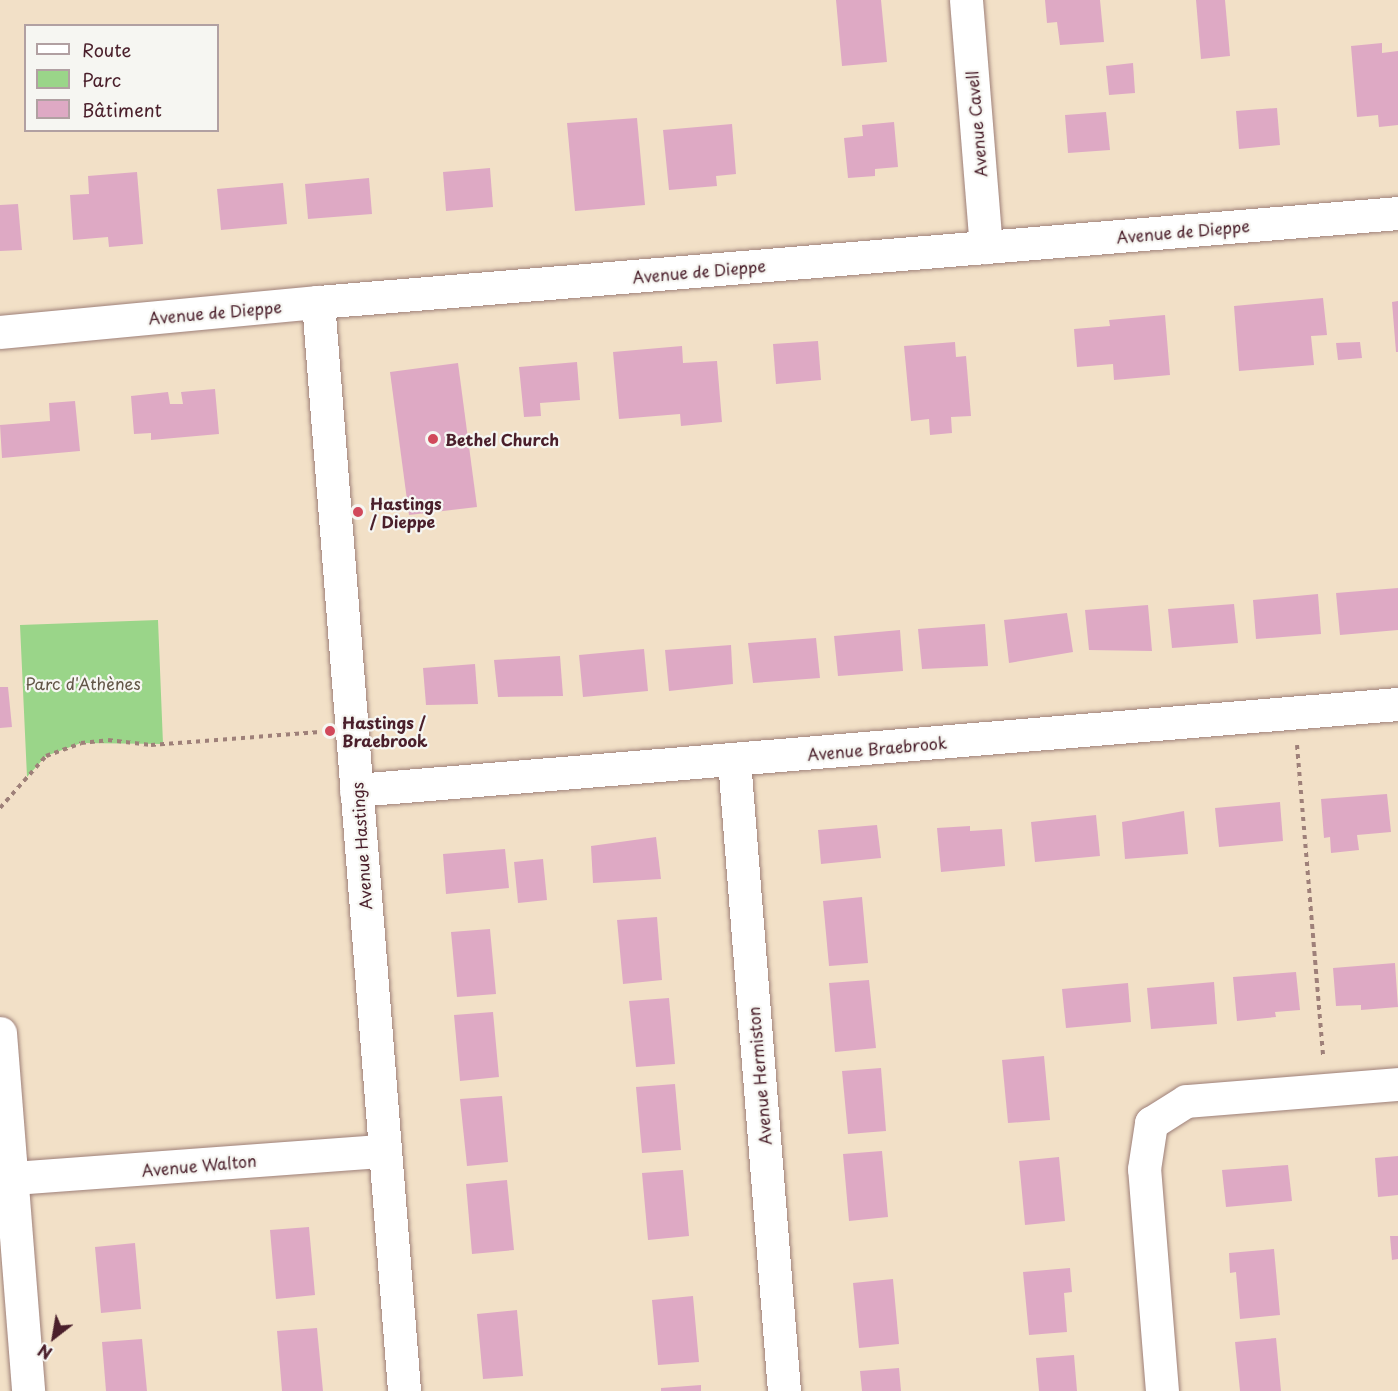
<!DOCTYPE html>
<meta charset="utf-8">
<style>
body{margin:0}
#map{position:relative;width:1398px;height:1391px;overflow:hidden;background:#f2e0c7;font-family:"Playpen Sans",sans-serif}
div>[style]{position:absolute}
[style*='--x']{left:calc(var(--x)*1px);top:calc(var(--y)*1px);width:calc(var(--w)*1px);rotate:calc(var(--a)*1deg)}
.green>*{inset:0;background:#9ad589}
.building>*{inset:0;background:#dea9c4}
.path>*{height:4px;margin-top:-2px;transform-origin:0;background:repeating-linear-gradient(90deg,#9e8079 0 4.5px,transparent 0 9px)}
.roads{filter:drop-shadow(0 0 2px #9e8079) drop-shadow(0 0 2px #9e8079)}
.minor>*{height:33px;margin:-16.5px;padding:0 16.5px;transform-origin:16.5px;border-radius:16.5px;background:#fff}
.dots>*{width:16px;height:16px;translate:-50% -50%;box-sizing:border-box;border:3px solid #f6f6f2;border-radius:50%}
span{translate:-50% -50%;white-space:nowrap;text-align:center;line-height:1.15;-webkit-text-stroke:4.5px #f6f6f2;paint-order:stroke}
.street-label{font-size:16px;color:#4a1f2b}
.poi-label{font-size:16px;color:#4a1f2b;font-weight:700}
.left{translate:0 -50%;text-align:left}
.park-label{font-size:16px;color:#625647}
.legend{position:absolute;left:24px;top:24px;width:195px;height:108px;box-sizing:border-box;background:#f6f6f2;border:2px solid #b1a0a2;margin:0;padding:8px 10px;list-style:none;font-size:18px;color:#4a1f2b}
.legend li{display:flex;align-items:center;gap:12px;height:30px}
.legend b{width:30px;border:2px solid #b1a0a2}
.north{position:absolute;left:24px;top:1307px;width:60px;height:60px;-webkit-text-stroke:4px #f6f6f2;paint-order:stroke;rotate:211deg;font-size:16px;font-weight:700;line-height:24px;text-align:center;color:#4a1f2b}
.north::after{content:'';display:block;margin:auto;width:21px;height:27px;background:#4a1f2b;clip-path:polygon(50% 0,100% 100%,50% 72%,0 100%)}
</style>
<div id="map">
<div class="green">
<i style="clip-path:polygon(158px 620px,163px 744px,81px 743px,46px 756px,27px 777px,20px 625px)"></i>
</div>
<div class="building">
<i style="clip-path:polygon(836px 0,881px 0,887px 62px,842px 66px)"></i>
<i style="clip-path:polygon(1045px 0,1100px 0,1104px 42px,1060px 45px,1057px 22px,1047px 23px)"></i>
<i style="clip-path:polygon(1196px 0,1225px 0,1230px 56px,1201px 59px)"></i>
<i style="clip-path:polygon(1382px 43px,1382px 53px,1398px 51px,1398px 125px,1379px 127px,1378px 115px,1357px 117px,1351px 46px)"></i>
<i style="clip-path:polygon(1133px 63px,1135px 93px,1109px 95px,1106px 66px)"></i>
<i style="clip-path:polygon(1277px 108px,1280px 145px,1239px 149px,1236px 111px)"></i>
<i style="clip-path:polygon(1106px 112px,1110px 150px,1068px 153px,1065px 115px)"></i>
<i style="clip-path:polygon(637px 118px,645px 205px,575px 211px,567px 123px)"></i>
<i style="clip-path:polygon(894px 122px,898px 167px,875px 169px,875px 176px,848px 178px,844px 138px,863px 136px,862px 125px)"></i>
<i style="clip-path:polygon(732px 124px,736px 174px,716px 176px,717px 186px,669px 190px,663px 130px)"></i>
<i style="clip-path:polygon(490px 168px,493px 207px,446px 211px,443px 172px)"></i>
<i style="clip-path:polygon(137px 172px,143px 244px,109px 247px,108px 237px,73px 240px,70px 195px,89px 194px,88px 176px)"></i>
<i style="clip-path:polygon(369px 178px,372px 214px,308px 219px,305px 184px)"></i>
<i style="clip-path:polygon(283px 183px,287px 224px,221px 230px,217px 189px)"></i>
<i style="clip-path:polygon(18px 204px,22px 250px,0 251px,0 205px)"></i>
<i style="clip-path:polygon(1323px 298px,1327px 335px,1311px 336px,1314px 365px,1239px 371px,1234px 306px)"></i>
<i style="clip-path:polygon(1398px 301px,1398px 352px,1396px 352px,1392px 302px)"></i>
<i style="clip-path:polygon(1165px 315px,1170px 375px,1114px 380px,1113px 364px,1077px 367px,1074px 329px,1110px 326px,1109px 320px)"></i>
<i style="clip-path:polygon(818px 341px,821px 380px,776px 384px,773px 344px)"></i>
<i style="clip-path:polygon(955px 342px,956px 357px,966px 356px,971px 416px,951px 417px,952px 433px,930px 435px,929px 419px,911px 421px,904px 346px)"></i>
<i style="clip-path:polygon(1360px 342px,1362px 358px,1338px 360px,1336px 343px)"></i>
<i style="clip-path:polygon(682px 346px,683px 363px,717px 361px,722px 422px,681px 426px,680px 414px,619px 419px,613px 352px)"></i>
<i style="clip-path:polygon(577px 362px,580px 400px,540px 403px,541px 416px,524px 417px,519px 367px)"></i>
<i style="clip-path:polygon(458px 363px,477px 507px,409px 515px,390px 372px)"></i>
<i style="clip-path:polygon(215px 389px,219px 434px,151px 440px,151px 433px,134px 434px,131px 396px,168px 392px,170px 404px,183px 404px,181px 392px)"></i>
<i style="clip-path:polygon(75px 401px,80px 451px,2px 458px,0 425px,50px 421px,49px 403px)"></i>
<i style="clip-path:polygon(1398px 588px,1398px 630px,1340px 635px,1336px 593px)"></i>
<i style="clip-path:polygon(1318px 594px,1321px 634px,1256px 639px,1253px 600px)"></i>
<i style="clip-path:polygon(1234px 604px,1238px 643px,1172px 648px,1168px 609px)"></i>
<i style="clip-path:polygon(1148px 605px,1152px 651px,1089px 650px,1085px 610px)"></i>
<i style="clip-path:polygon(1067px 613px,1073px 652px,1009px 663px,1004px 620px)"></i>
<i style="clip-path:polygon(985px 624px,988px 666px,922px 669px,918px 629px)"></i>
<i style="clip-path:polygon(900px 630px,903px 671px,838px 676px,834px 636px)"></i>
<i style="clip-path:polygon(816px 638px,820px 678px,753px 683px,748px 643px)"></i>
<i style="clip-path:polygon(731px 645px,733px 684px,669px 691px,665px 650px)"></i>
<i style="clip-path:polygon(644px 649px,648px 691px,583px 697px,579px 655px)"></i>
<i style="clip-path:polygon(560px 656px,563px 696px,498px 697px,494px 660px)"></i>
<i style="clip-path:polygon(475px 664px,478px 704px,426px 705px,423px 668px)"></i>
<i style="clip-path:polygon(0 687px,8px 687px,12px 727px,0 728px)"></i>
<i style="clip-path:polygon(1387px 794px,1391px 832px,1357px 835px,1359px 850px,1331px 853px,1330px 837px,1324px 838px,1321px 799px)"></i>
<i style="clip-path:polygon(1280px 802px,1283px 841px,1219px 847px,1215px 808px)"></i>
<i style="clip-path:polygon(1184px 811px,1188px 854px,1125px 859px,1122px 822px)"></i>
<i style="clip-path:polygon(1096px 815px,1100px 856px,1035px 862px,1031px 822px)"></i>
<i style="clip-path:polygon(877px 825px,881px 858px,821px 864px,818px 830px)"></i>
<i style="clip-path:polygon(970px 826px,970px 831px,1002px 829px,1005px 866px,941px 872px,937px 828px)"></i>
<i style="clip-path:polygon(656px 837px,661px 879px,593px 883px,591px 846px)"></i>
<i style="clip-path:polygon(505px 849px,509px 888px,446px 894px,443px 854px)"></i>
<i style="clip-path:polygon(543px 859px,547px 900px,518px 903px,514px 862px)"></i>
<i style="clip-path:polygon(862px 897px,868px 963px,829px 966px,823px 901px)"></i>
<i style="clip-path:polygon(657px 917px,662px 980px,623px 984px,617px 920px)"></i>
<i style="clip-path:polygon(490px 929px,496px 994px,457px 997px,451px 932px)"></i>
<i style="clip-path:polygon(1395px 963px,1398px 1007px,1361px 1010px,1361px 1005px,1336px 1006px,1333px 968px)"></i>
<i style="clip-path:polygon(1296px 972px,1300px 1010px,1275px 1012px,1276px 1017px,1237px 1021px,1233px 977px)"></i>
<i style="clip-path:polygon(869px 980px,876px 1048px,835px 1052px,829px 983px)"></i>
<i style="clip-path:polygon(1214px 982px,1217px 1024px,1151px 1029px,1147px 988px)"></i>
<i style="clip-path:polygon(1128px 983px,1131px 1022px,1066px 1028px,1062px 989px)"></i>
<i style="clip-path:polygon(669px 998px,675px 1064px,636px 1067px,629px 1001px)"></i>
<i style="clip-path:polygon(493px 1012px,499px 1077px,460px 1081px,454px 1015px)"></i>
<i style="clip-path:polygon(1044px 1056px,1050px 1120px,1008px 1123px,1002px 1060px)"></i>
<i style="clip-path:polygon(881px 1068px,886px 1131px,848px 1134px,842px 1071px)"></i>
<i style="clip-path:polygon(675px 1084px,681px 1150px,642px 1153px,636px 1087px)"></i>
<i style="clip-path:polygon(502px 1096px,508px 1162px,467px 1166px,460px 1099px)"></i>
<i style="clip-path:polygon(882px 1151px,888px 1217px,849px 1221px,843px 1154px)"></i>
<i style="clip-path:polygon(1398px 1156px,1398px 1195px,1378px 1197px,1375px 1158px)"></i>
<i style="clip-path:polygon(1059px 1157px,1065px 1221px,1025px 1225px,1019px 1161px)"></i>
<i style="clip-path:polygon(1288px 1165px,1292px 1201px,1226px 1207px,1222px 1170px)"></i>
<i style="clip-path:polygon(683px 1170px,689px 1236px,648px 1240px,642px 1173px)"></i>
<i style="clip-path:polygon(507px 1180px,514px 1250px,472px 1254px,466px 1184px)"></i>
<i style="clip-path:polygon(309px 1227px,315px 1295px,276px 1299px,270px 1230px)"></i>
<i style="clip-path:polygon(1390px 1236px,1398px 1236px,1398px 1259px,1392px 1260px)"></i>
<i style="clip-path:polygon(135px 1243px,141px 1309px,101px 1313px,95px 1247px)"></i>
<i style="clip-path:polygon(1274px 1249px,1280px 1315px,1240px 1319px,1236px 1272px,1230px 1273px,1229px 1253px)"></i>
<i style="clip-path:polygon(1070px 1268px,1072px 1292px,1064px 1293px,1067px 1332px,1029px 1335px,1023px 1272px)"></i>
<i style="clip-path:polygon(893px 1279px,899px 1344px,859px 1348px,853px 1283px)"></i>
<i style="clip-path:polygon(693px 1296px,699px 1362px,658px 1365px,652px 1300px)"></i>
<i style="clip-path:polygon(517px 1310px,523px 1376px,483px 1379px,477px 1314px)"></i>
<i style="clip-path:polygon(317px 1328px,323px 1391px,282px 1391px,277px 1331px)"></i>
<i style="clip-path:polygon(1276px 1338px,1281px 1391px,1240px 1391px,1235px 1342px)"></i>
<i style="clip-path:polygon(142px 1339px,147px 1391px,106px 1391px,102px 1342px)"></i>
<i style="clip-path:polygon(1074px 1355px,1077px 1391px,1039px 1391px,1036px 1358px)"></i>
<i style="clip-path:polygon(899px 1368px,901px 1391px,862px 1391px,860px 1371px)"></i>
<i style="clip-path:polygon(701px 1385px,701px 1391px,661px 1391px,661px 1388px)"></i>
</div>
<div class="path">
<i style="--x:1297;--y:745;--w:313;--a:85.2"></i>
<i style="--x:0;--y:808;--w:69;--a:-48.5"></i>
<i style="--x:46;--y:756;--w:37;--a:-20"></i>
<i style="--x:81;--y:743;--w:27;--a:-6"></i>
<i style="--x:108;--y:740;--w:43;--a:6.6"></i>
<i style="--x:151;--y:745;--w:169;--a:-4.4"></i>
</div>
<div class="roads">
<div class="minor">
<i style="--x:966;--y:0;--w:248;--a:85.4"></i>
<i style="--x:318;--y:302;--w:1092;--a:85.48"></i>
<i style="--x:0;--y:332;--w:319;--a:-5.4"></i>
<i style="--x:318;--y:302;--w:1084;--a:-4.71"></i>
<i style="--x:734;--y:760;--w:633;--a:85.47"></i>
<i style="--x:356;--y:790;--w:1046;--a:-4.72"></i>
<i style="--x:0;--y:1033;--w:359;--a:85.5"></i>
<i style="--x:13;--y:1178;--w:372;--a:-4.2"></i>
<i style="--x:1162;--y:1391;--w:223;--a:-94.6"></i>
<i style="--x:1144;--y:1169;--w:47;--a:-81.3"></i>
<i style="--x:1151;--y:1123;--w:41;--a:-32.2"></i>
<i style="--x:1186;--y:1101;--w:213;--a:-4.6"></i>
</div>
</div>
<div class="dots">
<i style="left:433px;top:439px;background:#d1495b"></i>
<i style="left:358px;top:512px;background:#d1495b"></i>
<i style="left:330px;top:731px;background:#d1495b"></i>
</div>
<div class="street-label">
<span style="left:976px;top:124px;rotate:-95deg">Avenue Cavell</span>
<span style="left:1183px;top:231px;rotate:-5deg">Avenue de Dieppe</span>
<span style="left:699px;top:271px;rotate:-5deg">Avenue de Dieppe</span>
<span style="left:215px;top:312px;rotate:-5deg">Avenue de Dieppe</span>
<span style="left:877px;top:748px;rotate:-5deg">Avenue Braebrook</span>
<span style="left:361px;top:846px;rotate:-94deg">Avenue Hastings</span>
<span style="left:759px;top:1076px;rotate:-95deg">Avenue Hermiston</span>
<span style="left:199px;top:1165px;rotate:-5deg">Avenue Walton</span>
</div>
<div class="poi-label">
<span class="left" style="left:445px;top:439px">Bethel Church</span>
<span class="left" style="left:370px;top:512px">Hastings<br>/ Dieppe</span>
<span class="left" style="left:342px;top:731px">Hastings /<br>Braebrook</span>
</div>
<div class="park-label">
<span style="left:83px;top:683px">Parc d'Athènes</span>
</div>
<ul class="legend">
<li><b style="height:8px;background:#fff"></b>Route</li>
<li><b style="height:16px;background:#9ad589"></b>Parc</li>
<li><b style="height:16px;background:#dea9c4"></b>Bâtiment</li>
</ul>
<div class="north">N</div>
</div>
